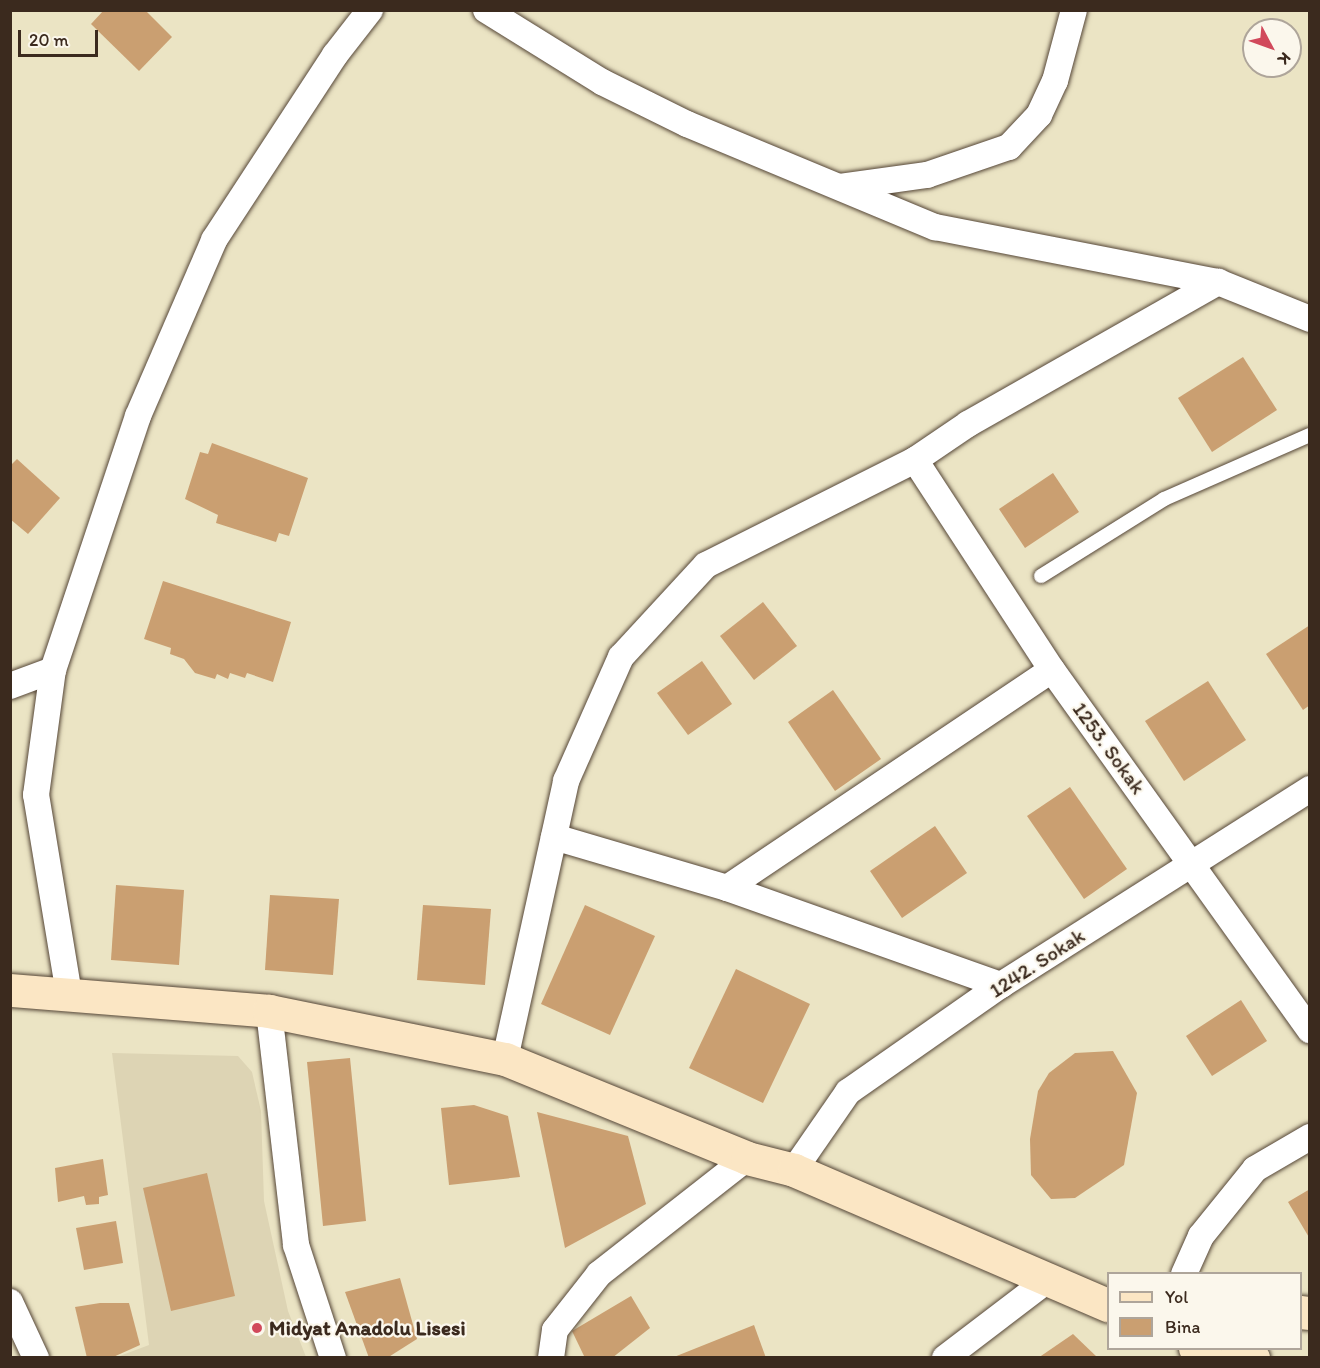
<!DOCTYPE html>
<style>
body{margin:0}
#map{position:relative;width:1320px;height:1368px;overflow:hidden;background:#ebe4c4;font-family:Itim,sans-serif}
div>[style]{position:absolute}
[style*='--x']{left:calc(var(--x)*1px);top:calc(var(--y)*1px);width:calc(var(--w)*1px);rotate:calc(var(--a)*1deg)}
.built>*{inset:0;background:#ddd4b4}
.building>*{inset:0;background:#ca9f71}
.roads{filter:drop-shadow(0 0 2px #554637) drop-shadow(0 0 2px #554637)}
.lane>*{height:14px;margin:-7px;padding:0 7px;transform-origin:7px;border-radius:7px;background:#fff}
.street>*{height:26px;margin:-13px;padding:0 13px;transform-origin:13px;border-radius:13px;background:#fff}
.secondary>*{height:33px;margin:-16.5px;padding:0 16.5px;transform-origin:16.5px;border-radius:16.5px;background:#fbe6c4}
.dots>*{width:16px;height:16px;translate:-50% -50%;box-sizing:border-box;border:3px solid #fbf7ec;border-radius:50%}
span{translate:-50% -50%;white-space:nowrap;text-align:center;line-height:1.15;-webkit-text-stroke:4.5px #fbf7ec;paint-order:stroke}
.street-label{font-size:21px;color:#3b2a1e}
.poi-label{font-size:21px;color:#3b2a1e;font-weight:700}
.left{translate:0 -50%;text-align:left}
.frame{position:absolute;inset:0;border:12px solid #3b2a1e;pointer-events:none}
.legend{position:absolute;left:1107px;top:1272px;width:195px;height:78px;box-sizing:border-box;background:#fbf7ec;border:2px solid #aea59a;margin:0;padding:8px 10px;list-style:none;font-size:18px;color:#3b2a1e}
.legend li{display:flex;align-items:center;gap:12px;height:30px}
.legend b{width:30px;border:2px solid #aea59a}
.north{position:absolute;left:1242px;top:18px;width:60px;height:60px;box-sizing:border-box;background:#fbf7ec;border:2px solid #aea59a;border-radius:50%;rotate:131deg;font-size:16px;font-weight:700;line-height:24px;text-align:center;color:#3b2a1e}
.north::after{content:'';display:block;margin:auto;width:21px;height:27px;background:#d1495b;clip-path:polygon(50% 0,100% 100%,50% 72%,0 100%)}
.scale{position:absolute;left:18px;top:30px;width:80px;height:27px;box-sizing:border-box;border:3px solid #3b2a1e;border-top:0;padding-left:8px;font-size:18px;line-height:21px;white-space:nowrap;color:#3b2a1e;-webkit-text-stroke:4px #fbf7ec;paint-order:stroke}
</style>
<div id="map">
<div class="built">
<i style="clip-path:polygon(112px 1053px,238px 1056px,252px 1072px,261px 1111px,264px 1201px,288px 1311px,306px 1357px,117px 1357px,149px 1345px)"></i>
</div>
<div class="building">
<i style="clip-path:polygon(104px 10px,145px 10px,172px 37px,139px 71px,91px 24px)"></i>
<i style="clip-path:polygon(1243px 357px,1277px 410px,1212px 452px,1178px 398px)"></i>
<i style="clip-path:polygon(212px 443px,308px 478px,289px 536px,279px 533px,276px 542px,216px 523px,218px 515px,185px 499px,200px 452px,208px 454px)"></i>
<i style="clip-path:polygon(17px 459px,60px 498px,28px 534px,10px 519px,10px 466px)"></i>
<i style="clip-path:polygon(1053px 473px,1079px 512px,1025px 548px,999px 509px)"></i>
<i style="clip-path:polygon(163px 581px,291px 622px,273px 682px,247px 673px,245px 678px,230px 673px,228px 679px,217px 674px,215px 679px,195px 673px,184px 659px,170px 654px,171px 648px,144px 639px)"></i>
<i style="clip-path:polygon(763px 602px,797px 646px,754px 680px,720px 636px)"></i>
<i style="clip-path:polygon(1310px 625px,1310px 705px,1303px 710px,1266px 654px)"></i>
<i style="clip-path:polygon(702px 661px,732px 704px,688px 735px,657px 693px)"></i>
<i style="clip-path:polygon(1208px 681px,1246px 740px,1184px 781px,1145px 721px)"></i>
<i style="clip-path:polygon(833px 690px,881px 759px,835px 791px,788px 722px)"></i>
<i style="clip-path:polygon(1070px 787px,1127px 869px,1084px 899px,1027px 816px)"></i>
<i style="clip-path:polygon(935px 826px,967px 873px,902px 918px,870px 871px)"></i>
<i style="clip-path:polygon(116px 885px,184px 890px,179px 965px,111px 960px)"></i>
<i style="clip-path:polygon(270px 895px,339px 899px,333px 975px,265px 970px)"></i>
<i style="clip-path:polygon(423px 905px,491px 909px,485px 985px,417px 980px)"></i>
<i style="clip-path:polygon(585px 905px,655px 936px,610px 1035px,541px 1004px)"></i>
<i style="clip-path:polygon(736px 969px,810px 1004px,763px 1103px,689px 1068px)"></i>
<i style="clip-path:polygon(1241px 1000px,1267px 1041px,1212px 1076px,1186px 1036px)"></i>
<i style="clip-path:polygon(1113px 1051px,1137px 1093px,1124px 1165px,1075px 1198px,1051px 1199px,1031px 1175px,1030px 1139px,1038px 1091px,1049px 1073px,1075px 1053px)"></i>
<i style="clip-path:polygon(350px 1058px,366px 1221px,323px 1226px,307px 1062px)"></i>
<i style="clip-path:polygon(474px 1105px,508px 1116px,520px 1177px,449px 1185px,441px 1108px)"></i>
<i style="clip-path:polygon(537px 1112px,628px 1136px,646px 1204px,565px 1248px)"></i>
<i style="clip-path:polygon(103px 1159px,108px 1195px,99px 1197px,99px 1204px,86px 1205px,84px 1196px,58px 1202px,55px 1168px)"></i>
<i style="clip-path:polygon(207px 1173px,235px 1296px,171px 1311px,143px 1188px)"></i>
<i style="clip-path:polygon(1310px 1189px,1310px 1239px,1288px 1202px)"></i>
<i style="clip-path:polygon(116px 1221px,123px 1263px,84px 1270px,76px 1228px)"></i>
<i style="clip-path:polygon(400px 1278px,417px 1339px,387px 1358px,369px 1358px,345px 1292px)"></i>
<i style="clip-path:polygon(631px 1296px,650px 1328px,612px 1358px,585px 1358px,572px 1331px)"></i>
<i style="clip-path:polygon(100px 1303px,129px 1303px,140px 1345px,111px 1358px,87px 1358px,75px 1307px)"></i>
<i style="clip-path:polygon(754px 1325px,766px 1358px,674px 1358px,674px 1357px)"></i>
<i style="clip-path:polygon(1073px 1334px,1098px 1358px,1038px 1358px)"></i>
</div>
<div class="roads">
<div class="lane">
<i style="--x:1041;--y:576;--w:145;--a:-32"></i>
<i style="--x:1164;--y:499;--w:159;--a:-23.7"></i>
</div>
<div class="street">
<i style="--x:486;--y:10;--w:137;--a:31.8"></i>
<i style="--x:602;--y:82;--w:95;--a:26.3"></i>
<i style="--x:687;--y:124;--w:269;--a:22.6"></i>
<i style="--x:935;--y:227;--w:288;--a:11"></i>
<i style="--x:1218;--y:282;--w:99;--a:21.9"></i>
<i style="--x:840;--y:187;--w:88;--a:-7.9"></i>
<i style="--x:927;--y:175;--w:87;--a:-18.9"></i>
<i style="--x:1009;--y:147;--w:44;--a:-46.8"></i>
<i style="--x:1039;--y:115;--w:38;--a:-65"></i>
<i style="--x:1055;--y:81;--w:73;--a:-75"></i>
<i style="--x:915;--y:460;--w:251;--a:56.9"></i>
<i style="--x:1052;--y:670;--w:443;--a:54.4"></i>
<i style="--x:10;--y:686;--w:46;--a:-20.4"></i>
<i style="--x:554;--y:837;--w:180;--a:16.4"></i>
<i style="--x:727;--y:888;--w:291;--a:19.5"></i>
<i style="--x:727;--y:888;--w:391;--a:-33.9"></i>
<i style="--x:69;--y:994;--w:202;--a:-99.4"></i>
<i style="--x:36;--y:795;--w:126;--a:-82.3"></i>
<i style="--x:53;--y:670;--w:268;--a:-71.5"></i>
<i style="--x:138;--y:416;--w:192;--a:-66.6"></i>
<i style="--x:214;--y:240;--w:221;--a:-56.8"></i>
<i style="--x:335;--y:55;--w:57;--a:-52.1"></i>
<i style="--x:269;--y:1011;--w:236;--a:83.4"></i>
<i style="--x:296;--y:1245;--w:119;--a:71.9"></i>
<i style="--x:505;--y:1059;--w:285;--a:-77.6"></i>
<i style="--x:566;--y:781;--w:136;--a:-66.1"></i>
<i style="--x:621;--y:657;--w:125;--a:-47.3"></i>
<i style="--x:706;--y:565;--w:234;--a:-26.7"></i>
<i style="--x:915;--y:460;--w:64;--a:-34.2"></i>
<i style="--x:968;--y:424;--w:288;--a:-29.6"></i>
<i style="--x:794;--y:1170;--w:95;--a:-55.3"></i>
<i style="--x:848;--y:1092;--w:187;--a:-35"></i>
<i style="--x:1001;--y:985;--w:366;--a:-32.4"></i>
<i style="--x:1184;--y:1274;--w:42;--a:-65.9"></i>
<i style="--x:1201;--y:1236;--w:86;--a:-51.1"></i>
<i style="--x:1255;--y:1169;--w:64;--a:-30.2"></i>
<i style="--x:10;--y:1302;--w:62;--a:65.1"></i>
<i style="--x:551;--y:1358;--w:28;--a:-82"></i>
<i style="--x:555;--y:1330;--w:71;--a:-51.8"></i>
<i style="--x:599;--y:1274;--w:188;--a:-38.1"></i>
<i style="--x:945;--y:1358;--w:127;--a:-37.3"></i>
</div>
<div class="secondary">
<i style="--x:10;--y:990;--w:260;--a:4.6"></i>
<i style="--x:269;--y:1011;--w:241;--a:11.5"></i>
<i style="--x:505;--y:1059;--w:261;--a:22.2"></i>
<i style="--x:747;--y:1158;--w:49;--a:14.3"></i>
<i style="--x:794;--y:1170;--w:342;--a:23.3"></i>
<i style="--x:1300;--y:1312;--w:10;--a:6"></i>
<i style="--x:1195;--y:1348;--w:16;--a:40"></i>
<i style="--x:1237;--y:1348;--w:19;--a:32"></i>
</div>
</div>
<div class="dots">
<i style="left:257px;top:1328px;background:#d1495b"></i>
</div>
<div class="street-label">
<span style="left:1109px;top:748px;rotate:54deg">1253. Sokak</span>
<span style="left:1037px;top:963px;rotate:-33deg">1242. Sokak</span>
</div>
<div class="poi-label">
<span class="left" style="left:269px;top:1328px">Midyat Anadolu Lisesi</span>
</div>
<div class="frame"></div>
<ul class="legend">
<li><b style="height:8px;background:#fbe6c4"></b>Yol</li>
<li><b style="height:16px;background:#ca9f71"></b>Bina</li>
</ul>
<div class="north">K</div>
<div class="scale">20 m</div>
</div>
